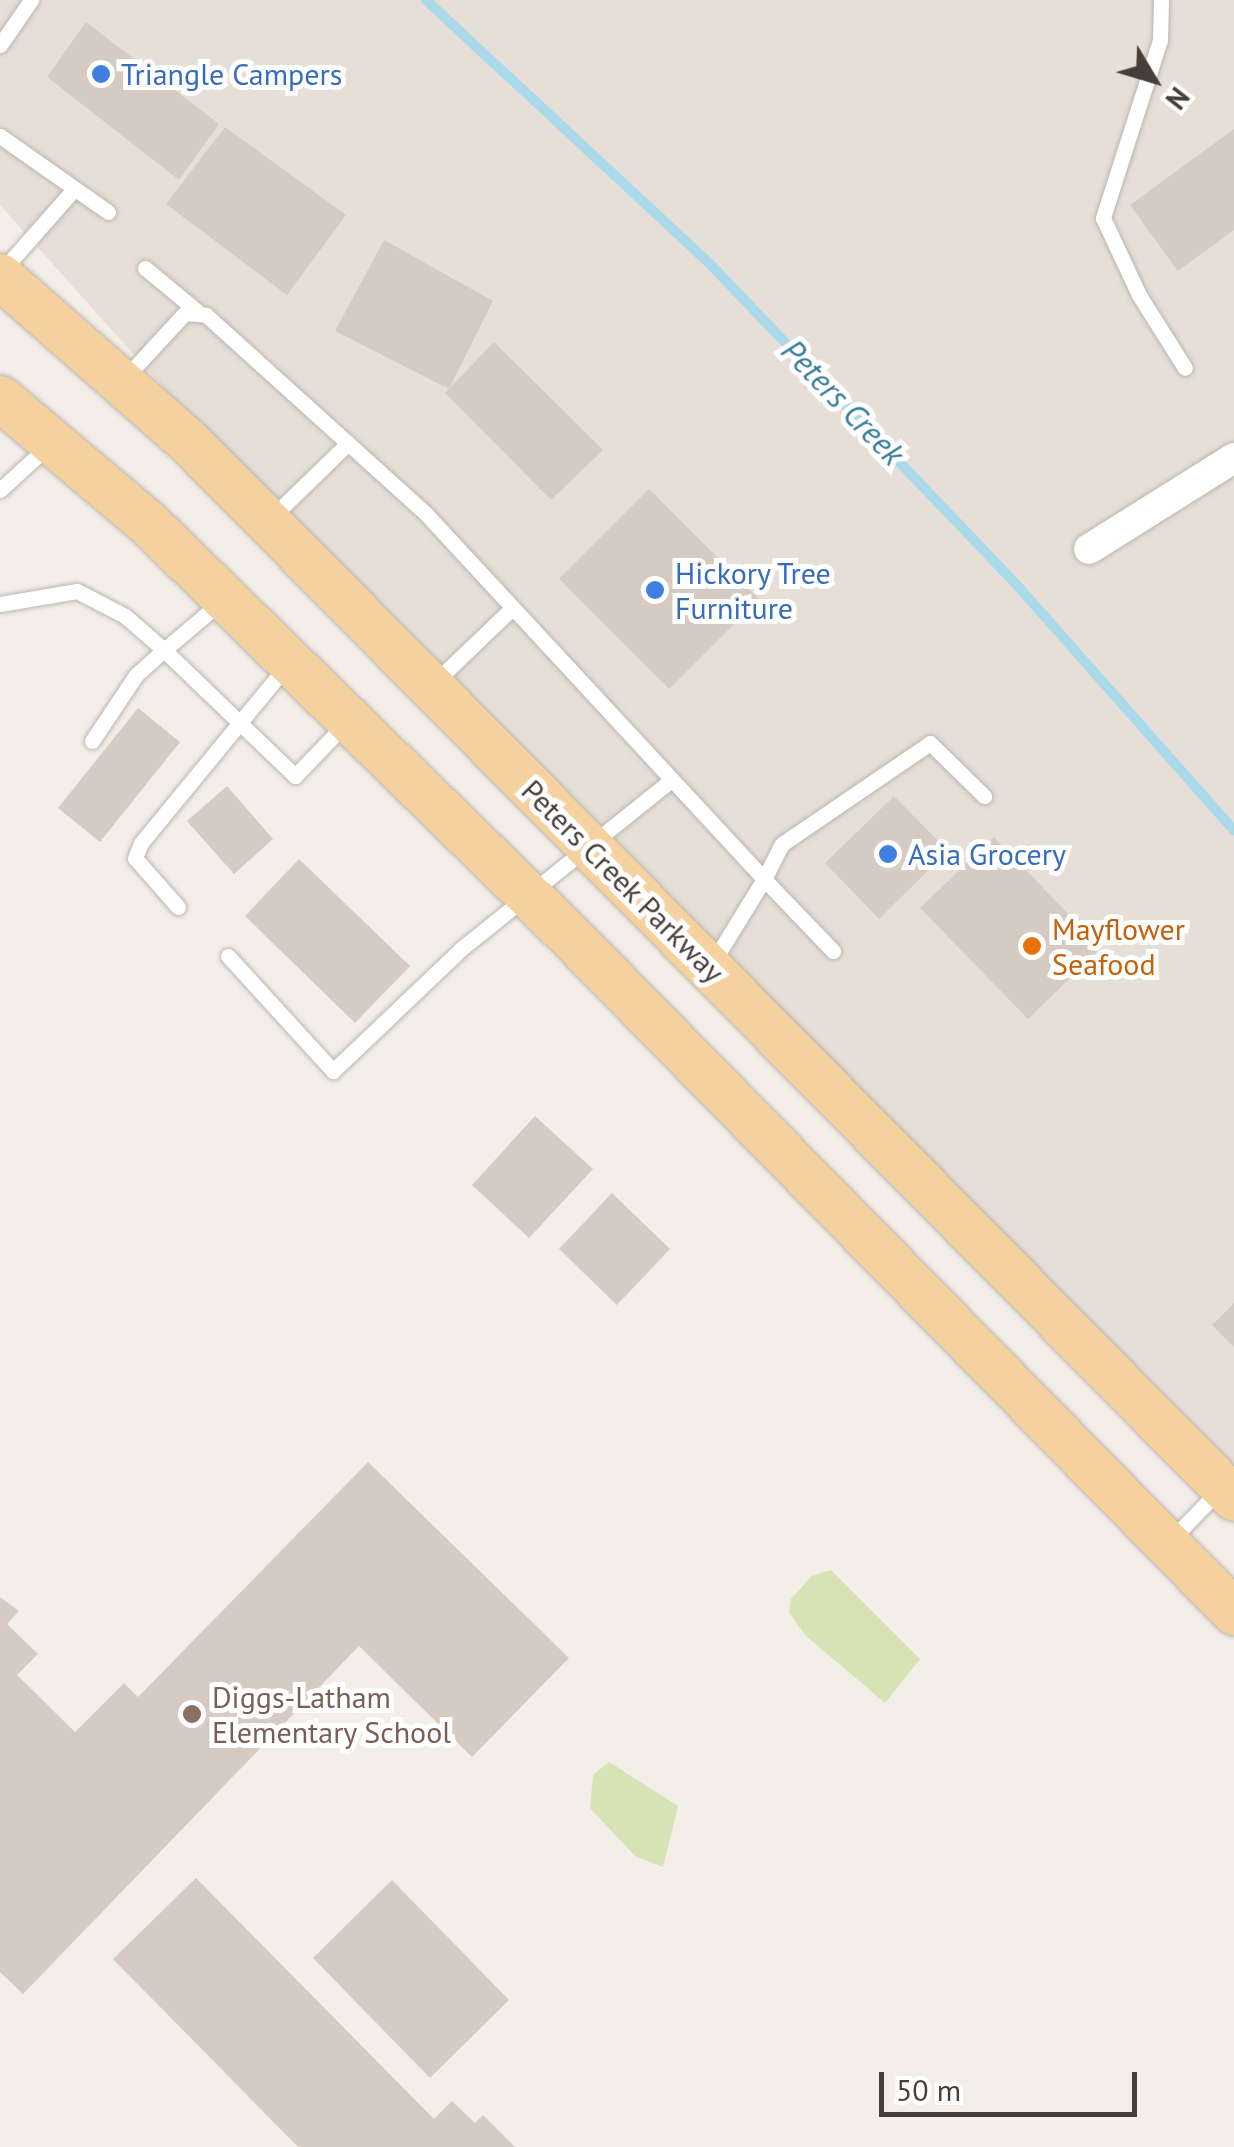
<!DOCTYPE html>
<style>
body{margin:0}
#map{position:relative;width:1234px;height:2147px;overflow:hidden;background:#f3eee8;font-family:"PT Sans",sans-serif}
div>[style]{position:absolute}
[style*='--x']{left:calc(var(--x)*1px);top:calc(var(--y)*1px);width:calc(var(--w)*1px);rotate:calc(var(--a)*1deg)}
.residential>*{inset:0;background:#e6dfd7}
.green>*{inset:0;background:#d5e3b5}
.stream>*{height:10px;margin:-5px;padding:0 5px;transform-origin:5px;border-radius:5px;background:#aad9ea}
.building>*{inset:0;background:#d6cbc2}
.roads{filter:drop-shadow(0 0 2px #bdb5ac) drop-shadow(0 0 2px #bdb5ac)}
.service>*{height:15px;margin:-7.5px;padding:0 7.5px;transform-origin:7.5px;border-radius:7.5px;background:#fff}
.minor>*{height:30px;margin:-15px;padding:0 15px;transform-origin:15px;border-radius:15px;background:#fff}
.primary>*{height:45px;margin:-22.5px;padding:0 22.5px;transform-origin:22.5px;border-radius:22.5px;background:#f5d19f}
.dots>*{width:28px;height:28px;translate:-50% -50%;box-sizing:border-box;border:5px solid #fff;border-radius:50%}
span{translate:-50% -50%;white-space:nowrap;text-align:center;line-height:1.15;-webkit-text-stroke:10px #fff;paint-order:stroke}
.shop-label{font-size:30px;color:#366cbe}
.left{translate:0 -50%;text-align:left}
.street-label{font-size:30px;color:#463e38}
.food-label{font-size:30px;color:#c56008}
.education-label{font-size:30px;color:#785e54}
.water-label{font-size:32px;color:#367d99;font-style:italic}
.north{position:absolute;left:1104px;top:30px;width:100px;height:100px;-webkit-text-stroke:8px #fff;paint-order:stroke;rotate:128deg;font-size:28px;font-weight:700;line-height:40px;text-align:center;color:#463e38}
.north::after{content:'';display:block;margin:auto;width:35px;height:45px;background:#463e38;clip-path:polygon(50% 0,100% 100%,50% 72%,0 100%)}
.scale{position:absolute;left:879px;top:2072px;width:258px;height:45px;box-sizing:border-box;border:5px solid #463e38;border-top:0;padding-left:12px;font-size:30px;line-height:35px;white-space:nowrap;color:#463e38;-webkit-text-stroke:8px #fff;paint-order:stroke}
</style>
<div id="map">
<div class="residential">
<i style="clip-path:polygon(0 0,1234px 0,1234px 1498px,431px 687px,0 205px)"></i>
</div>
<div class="green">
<i style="clip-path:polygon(831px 1570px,920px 1659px,885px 1703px,805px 1635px,789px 1612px,791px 1599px,812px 1576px)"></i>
<i style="clip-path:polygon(609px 1762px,678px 1806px,663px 1867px,635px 1856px,590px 1808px,593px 1775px)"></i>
</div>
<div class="stream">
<i style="--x:426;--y:0;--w:391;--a:42.9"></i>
<i style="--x:712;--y:266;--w:440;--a:46.3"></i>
<i style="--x:1016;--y:584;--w:329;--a:48.5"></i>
</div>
<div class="building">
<i style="clip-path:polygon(86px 22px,219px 124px,179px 180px,47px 77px)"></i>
<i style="clip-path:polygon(225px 127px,346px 215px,287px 295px,166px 204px)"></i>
<i style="clip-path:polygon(1234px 129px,1234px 230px,1178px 271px,1130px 205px)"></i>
<i style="clip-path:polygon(384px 240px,493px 301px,449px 389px,335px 331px)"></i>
<i style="clip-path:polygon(494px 342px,603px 450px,551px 500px,445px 393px)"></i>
<i style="clip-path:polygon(649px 489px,759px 599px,669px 689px,559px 579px)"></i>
<i style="clip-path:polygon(138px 708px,180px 742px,100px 842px,58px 808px)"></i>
<i style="clip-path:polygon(227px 786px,273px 839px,234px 874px,187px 821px)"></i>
<i style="clip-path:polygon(894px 796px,948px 851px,879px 919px,825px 863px)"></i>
<i style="clip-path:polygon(994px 837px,1101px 948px,1028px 1019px,920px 908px)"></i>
<i style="clip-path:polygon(299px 859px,410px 966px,355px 1023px,245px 916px)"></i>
<i style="clip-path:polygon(535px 1116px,593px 1169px,529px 1238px,472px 1185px)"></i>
<i style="clip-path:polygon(612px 1193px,670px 1249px,617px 1305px,559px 1249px)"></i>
<i style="clip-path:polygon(1234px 1303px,1234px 1347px,1212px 1325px)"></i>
<i style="clip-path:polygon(368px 1462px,569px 1658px,472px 1757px,359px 1646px,23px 1994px,0 1972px,0 1597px,19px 1611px,7px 1624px,38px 1654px,17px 1675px,75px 1732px,124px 1683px,138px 1697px)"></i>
<i style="clip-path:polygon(196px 1878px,434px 2119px,452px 2101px,475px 2123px,483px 2115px,515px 2147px,298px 2147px,113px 1959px)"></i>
<i style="clip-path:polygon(392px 1880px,509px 2000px,430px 2078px,313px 1958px)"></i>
</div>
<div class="roads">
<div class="service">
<i style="--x:1161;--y:0;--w:40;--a:91.4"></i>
<i style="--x:1160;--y:40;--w:187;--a:107.8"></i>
<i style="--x:1103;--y:218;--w:85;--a:64.9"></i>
<i style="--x:1139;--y:295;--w:86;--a:57.8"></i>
<i style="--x:0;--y:45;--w:55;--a:-55.4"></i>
<i style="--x:0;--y:136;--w:132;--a:35.1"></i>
<i style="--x:145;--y:268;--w:67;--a:39.6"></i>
<i style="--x:0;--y:273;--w:112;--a:-48.6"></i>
<i style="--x:124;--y:379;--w:90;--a:-47.3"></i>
<i style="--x:185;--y:313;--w:21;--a:5"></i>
<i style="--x:206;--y:315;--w:298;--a:42.1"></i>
<i style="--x:427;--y:515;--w:496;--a:47.2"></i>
<i style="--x:764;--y:879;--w:101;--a:121.6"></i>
<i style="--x:0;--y:490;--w:67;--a:-42.6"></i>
<i style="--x:272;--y:517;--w:106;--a:-44.2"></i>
<i style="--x:0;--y:604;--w:78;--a:-9.6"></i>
<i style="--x:77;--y:591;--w:54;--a:27.5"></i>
<i style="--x:125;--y:616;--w:52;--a:41.1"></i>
<i style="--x:164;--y:650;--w:77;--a:-40.3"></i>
<i style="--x:435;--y:682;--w:105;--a:-43.8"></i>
<i style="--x:92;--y:741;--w:79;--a:-56.3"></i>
<i style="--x:136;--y:675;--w:38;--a:-42"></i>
<i style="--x:164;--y:650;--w:182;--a:43.9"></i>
<i style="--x:295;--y:776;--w:72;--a:-46.1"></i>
<i style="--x:178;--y:907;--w:65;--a:-131.3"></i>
<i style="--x:135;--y:858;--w:16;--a:-68"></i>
<i style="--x:141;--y:843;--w:230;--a:-50.6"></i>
<i style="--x:833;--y:951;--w:100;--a:-133.8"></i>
<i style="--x:764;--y:879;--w:39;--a:-63"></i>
<i style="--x:782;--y:844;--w:179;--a:-34.3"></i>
<i style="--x:930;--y:743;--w:76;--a:44.5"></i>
<i style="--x:228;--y:956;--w:156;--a:47.6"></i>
<i style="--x:333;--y:1071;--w:177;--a:-43.6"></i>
<i style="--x:461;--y:949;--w:267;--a:-38.8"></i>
<i style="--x:1170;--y:1541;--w:72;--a:-46.1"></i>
</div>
<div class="minor">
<i style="--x:1089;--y:549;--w:171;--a:-32.1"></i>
</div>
<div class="primary">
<i style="--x:0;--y:276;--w:249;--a:41.3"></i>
<i style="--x:187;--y:440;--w:1488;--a:45.3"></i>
<i style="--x:0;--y:398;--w:195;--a:40.2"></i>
<i style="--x:149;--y:524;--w:592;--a:44.38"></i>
<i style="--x:572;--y:938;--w:945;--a:45.51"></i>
</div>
</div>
<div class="dots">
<i style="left:101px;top:74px;background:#3f7fe0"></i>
<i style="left:655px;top:590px;background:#3f7fe0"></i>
<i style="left:888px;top:854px;background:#3f7fe0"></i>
<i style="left:1032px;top:946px;background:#e8710a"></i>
<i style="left:192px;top:1714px;background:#8d6e63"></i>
</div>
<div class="shop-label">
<span class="left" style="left:121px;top:74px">Triangle Campers</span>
<span class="left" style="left:675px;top:590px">Hickory Tree<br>Furniture</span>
<span class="left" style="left:908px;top:854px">Asia Grocery</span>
</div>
<div class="street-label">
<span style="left:623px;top:881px;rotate:45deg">Peters Creek Parkway</span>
</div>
<div class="food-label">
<span class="left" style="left:1052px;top:946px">Mayflower<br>Seafood</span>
</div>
<div class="education-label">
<span class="left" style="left:212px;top:1714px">Diggs-Latham<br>Elementary School</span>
</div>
<div class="water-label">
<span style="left:843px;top:402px;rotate:46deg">Peters Creek</span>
</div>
<div class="north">N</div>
<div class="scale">50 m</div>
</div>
